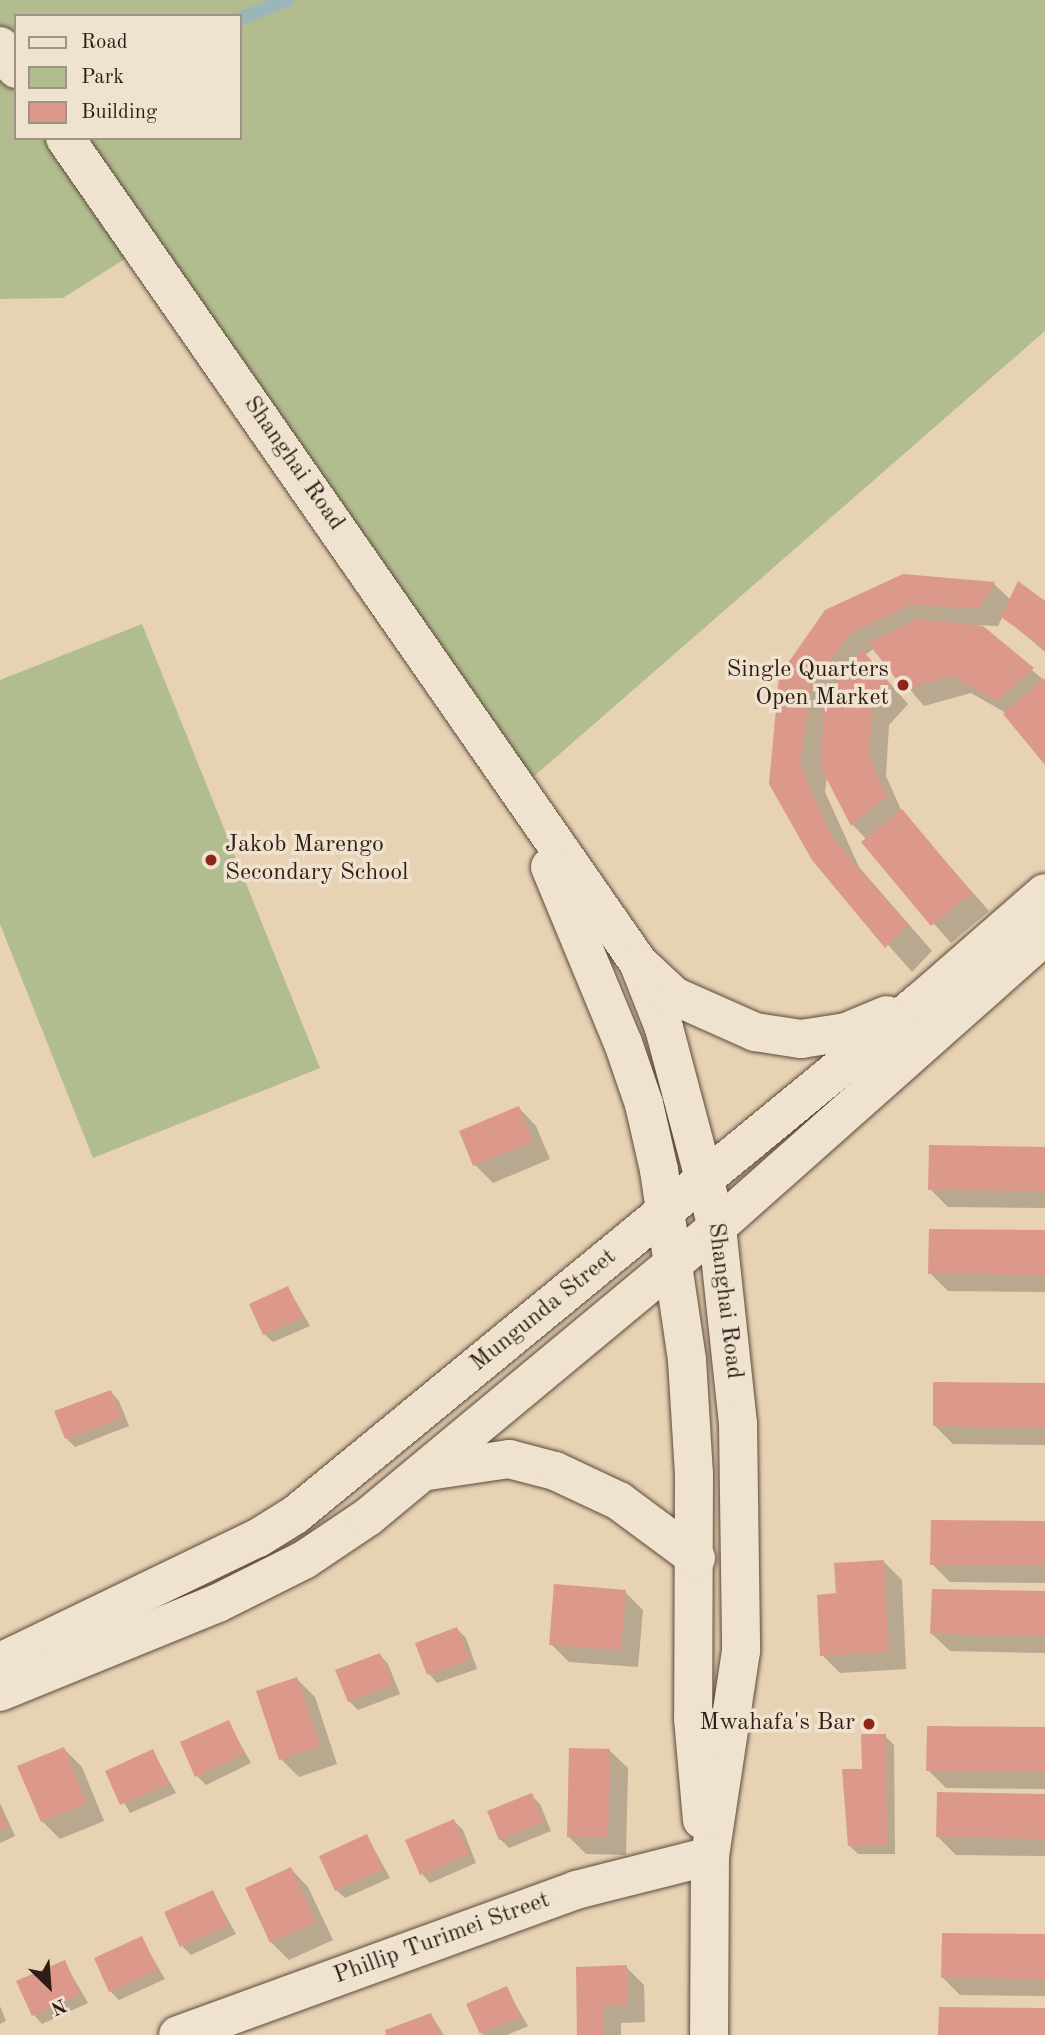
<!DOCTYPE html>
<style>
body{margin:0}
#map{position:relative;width:1045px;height:2035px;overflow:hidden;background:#e7d2b3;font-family:"Old Standard TT",serif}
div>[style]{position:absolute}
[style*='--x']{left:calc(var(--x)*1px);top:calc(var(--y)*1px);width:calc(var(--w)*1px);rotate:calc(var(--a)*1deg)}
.green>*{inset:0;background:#b2bd8f}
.shadow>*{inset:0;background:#0003}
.stream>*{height:14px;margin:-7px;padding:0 7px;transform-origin:7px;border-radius:7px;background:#9cb5b8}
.building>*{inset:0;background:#dc998b}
.roads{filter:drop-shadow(0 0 2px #5c4a3d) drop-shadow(0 0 2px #5c4a3d)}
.minor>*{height:38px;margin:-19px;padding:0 19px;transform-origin:19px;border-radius:19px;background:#efe2ce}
.dots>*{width:19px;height:19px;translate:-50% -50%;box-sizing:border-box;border:4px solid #efe2ce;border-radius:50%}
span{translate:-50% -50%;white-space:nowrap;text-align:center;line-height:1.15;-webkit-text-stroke:7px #efe2ce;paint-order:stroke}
.street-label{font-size:24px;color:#2d1d16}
.poi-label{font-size:24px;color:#2d1d16}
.right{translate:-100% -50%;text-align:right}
.left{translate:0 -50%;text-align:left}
.legend{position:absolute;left:14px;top:14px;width:228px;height:126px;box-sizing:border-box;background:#efe2ce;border:2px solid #a19384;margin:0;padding:9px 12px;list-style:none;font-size:21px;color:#2d1d16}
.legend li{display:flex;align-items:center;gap:14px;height:35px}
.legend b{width:35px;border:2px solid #a19384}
.north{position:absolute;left:14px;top:1951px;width:70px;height:70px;-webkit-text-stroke:5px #efe2ce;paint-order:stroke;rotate:155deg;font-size:19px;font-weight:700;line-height:28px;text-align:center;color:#2d1d16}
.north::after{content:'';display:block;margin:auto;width:24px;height:32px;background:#2d1d16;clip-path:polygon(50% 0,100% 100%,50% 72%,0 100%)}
</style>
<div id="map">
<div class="green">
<i style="clip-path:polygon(evenodd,0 0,282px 0,250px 15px,286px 0,1045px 0,1045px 331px,516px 792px,142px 248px,63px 298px,0 299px,0 0,16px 16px,240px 16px,240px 138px,16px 138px,16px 16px)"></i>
<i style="clip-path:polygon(142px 624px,320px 1068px,93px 1158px,0 924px,0 680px)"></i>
</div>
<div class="shadow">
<i style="clip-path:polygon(904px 576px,994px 584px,1011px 600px,1045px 604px,1045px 652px,1003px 616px,998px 626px,978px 625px,1045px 681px,1045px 762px,1006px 713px,971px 693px,924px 706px,875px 648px,865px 655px,908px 704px,889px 725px,886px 776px,902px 812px,989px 911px,951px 943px,863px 843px,867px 840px,853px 825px,827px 776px,825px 792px,859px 867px,932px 951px,912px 972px,813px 859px,781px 677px)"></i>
<i style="clip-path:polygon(519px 1108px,536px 1126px,550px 1159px,493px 1183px,475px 1165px)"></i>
<i style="clip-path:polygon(1045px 1148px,1045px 1208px,948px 1207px,930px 1189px)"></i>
<i style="clip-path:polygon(1045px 1232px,1045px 1292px,948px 1291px,930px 1273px)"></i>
<i style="clip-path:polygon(288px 1288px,310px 1326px,273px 1342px,264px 1334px)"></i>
<i style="clip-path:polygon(1045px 1385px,1045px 1445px,953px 1444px,935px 1426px)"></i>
<i style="clip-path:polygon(111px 1392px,119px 1401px,129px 1426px,75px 1447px,66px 1438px)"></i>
<i style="clip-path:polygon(1045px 1523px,1045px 1583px,950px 1582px,932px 1564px)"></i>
<i style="clip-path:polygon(884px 1562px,902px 1580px,906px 1669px,840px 1673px,822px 1655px,838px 1595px)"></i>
<i style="clip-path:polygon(625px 1592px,643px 1610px,638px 1667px,569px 1662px,551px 1644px)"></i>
<i style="clip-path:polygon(1045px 1592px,1045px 1653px,950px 1651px,932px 1634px)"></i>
<i style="clip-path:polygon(457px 1629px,466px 1638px,477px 1669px,437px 1683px,429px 1674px)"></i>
<i style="clip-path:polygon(380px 1655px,388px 1664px,400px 1694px,358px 1710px,349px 1701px)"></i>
<i style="clip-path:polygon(297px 1679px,315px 1697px,337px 1764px,299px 1777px,281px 1759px)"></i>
<i style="clip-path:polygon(228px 1722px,251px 1763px,206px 1785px,197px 1776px)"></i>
<i style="clip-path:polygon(1045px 1729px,1045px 1789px,946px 1788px,928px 1770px)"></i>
<i style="clip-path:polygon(885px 1736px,894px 1745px,895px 1854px,858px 1854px,849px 1845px,863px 1771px)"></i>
<i style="clip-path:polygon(64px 1749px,82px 1767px,104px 1821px,60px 1839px,42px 1821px)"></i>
<i style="clip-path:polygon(610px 1751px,628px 1768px,626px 1855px,586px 1854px,568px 1836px)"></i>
<i style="clip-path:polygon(153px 1752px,176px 1793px,130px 1813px,107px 1772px)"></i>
<i style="clip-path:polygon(531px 1795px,540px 1804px,551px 1831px,509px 1848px,500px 1839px)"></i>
<i style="clip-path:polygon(1045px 1795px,1045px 1856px,956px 1855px,938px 1837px)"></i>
<i style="clip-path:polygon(0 1803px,15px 1836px,0 1843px)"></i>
<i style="clip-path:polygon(454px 1821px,463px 1830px,476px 1863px,430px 1883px,422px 1874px,408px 1841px)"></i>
<i style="clip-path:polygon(367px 1836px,390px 1878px,345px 1898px,336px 1890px)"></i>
<i style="clip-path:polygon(291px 1869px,308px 1887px,333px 1940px,289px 1960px,271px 1942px)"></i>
<i style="clip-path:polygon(213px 1893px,236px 1934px,191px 1955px,182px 1946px)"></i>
<i style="clip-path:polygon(1045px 1936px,1045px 1996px,960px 1995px,942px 1977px)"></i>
<i style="clip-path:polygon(141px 1938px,165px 1979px,119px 2000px,110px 1991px)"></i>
<i style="clip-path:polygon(64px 1962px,88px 2003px,42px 2024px,34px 2015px)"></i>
<i style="clip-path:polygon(626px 1967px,644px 1985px,645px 2022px,621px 2023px,621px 2035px,579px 2035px)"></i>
<i style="clip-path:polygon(506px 1988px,528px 2026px,507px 2035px,483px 2035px,469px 2005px)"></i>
<i style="clip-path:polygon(0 2006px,6px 2021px,0 2024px)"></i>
<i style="clip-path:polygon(431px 2015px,444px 2035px,388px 2035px)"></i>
</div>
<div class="stream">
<i style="--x:240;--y:19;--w:50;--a:-22.4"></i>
</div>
<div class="building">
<i style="clip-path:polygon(903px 574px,995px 582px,980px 608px,909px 605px,850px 634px,811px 687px,800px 765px,833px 839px,908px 924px,885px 948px,812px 860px,769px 784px,779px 676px,825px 610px)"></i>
<i style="clip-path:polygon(1018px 581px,1045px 601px,1045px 649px,1001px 617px)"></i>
<i style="clip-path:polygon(918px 619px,983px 626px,1034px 668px,996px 701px,952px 676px,904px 689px,868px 643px)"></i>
<i style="clip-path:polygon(862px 649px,891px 685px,872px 707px,869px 756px,887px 796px,851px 826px,821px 768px,824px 700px)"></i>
<i style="clip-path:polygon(1045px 678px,1045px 765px,1003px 714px)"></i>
<i style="clip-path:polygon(902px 809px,972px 893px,931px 926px,861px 842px)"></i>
<i style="clip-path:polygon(519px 1106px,533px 1141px,473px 1166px,459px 1131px)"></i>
<i style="clip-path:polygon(929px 1145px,1045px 1147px,1045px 1191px,928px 1190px)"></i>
<i style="clip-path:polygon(929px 1229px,1045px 1230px,1045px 1275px,928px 1274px)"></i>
<i style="clip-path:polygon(288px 1286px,303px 1317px,263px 1335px,249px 1304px)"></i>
<i style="clip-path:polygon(933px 1382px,1045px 1383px,1045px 1428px,933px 1426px)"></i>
<i style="clip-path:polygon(111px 1390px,122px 1418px,65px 1439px,54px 1411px)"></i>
<i style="clip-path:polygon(931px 1520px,1045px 1521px,1045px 1566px,930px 1565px)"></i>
<i style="clip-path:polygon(884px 1560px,889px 1652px,820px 1656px,817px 1595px,836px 1593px,834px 1563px)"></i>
<i style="clip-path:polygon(554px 1584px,626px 1590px,621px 1650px,549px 1645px)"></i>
<i style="clip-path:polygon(932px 1589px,1045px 1591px,1045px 1636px,930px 1634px)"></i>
<i style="clip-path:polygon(457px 1627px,470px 1660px,427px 1675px,415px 1643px)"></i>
<i style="clip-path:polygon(380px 1653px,393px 1685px,348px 1702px,335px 1670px)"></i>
<i style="clip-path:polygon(297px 1677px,320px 1746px,279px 1760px,256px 1691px)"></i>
<i style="clip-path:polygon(229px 1720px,244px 1754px,195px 1777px,180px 1742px)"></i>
<i style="clip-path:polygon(927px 1726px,1045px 1727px,1045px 1772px,926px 1771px)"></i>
<i style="clip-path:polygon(861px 1734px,886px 1734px,887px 1846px,848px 1846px,842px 1769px,862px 1769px)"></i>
<i style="clip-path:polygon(64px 1747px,87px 1803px,41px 1822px,17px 1766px)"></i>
<i style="clip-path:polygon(569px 1748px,610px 1749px,608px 1838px,567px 1837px)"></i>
<i style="clip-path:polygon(153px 1749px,169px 1784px,120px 1805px,105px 1771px)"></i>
<i style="clip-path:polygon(937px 1792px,1045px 1794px,1045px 1839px,936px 1837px)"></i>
<i style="clip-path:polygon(532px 1793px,543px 1822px,499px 1840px,487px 1811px)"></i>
<i style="clip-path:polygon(0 1810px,8px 1827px,0 1831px)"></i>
<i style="clip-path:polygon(454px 1819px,469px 1854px,420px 1875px,405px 1840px)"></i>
<i style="clip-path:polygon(367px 1834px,383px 1869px,335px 1891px,319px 1856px)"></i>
<i style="clip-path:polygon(291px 1867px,316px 1922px,270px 1943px,245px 1888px)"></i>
<i style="clip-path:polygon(213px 1890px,229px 1925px,180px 1947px,164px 1912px)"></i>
<i style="clip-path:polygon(942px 1933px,1045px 1934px,1045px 1979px,941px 1978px)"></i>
<i style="clip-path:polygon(142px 1936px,158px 1970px,109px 1992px,94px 1958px)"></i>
<i style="clip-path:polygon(65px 1960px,80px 1994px,32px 2016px,16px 1981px)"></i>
<i style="clip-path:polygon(627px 1965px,628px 2005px,603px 2006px,604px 2035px,577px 2035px,576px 1967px)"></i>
<i style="clip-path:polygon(507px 1986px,521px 2017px,480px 2034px,466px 2004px)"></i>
<i style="clip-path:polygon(939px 2007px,1045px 2008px,1045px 2035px,938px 2035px)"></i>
<i style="clip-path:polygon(431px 2013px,440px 2035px,386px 2035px,385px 2030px)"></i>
</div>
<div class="roads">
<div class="minor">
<i style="--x:0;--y:46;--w:28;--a:55"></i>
<i style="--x:65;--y:138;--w:1004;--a:55.19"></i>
<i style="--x:638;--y:962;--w:71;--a:68.5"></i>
<i style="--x:664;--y:1028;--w:206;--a:75.1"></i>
<i style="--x:717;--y:1227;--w:198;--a:83.9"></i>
<i style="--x:738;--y:1424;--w:227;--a:89.2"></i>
<i style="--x:741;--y:1651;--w:207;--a:98.6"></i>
<i style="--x:710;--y:1856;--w:179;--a:90.3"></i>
<i style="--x:550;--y:867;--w:191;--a:67.5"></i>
<i style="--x:623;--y:1043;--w:65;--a:71"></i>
<i style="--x:644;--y:1104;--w:68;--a:77.2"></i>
<i style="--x:659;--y:1170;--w:192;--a:81.6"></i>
<i style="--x:687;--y:1360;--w:114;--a:86.5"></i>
<i style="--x:694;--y:1474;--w:244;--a:90.2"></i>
<i style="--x:693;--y:1718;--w:102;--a:85"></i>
<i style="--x:642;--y:966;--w:44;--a:43.2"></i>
<i style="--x:674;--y:996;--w:89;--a:24"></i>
<i style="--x:755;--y:1032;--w:47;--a:8.7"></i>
<i style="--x:801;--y:1039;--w:46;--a:-8.8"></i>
<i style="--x:846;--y:1032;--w:44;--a:-22.5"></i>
<i style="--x:428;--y:1471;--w:82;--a:-8.4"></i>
<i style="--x:509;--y:1459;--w:48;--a:14.6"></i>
<i style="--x:555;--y:1471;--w:71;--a:25.1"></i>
<i style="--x:619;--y:1501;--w:96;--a:36.5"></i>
<i style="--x:0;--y:1662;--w:286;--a:-25.7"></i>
<i style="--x:258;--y:1538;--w:44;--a:-31.9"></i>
<i style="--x:295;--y:1515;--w:810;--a:-39.39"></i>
<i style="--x:921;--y:1001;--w:164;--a:-41.1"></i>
<i style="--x:0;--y:1692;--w:235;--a:-22.2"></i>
<i style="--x:218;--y:1603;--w:96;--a:-26.6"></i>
<i style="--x:304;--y:1560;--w:77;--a:-33.9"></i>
<i style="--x:368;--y:1517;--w:454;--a:-39.7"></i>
<i style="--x:717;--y:1227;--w:438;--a:-41.6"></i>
<i style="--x:178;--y:2035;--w:424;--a:-20"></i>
<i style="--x:576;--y:1890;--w:138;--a:-14.2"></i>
</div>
</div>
<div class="dots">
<i style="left:903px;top:685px;background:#8f2418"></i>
<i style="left:211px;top:860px;background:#8f2418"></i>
<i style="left:869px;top:1724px;background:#8f2418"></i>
</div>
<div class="street-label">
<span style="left:293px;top:464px;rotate:55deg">Shanghai Road</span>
<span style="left:724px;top:1301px;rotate:83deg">Shanghai Road</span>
<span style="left:544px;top:1311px;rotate:-39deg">Mungunda Street</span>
<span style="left:442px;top:1939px;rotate:-20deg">Phillip Turimei Street</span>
</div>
<div class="poi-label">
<span class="right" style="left:889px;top:685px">Single Quarters<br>Open Market</span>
<span class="left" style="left:225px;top:860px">Jakob Marengo<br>Secondary School</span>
<span class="right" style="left:855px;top:1724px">Mwahafa's Bar</span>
</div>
<ul class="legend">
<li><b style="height:9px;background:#efe2ce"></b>Road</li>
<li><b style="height:19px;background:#b2bd8f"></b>Park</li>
<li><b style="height:19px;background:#dc998b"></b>Building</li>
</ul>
<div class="north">N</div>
</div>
